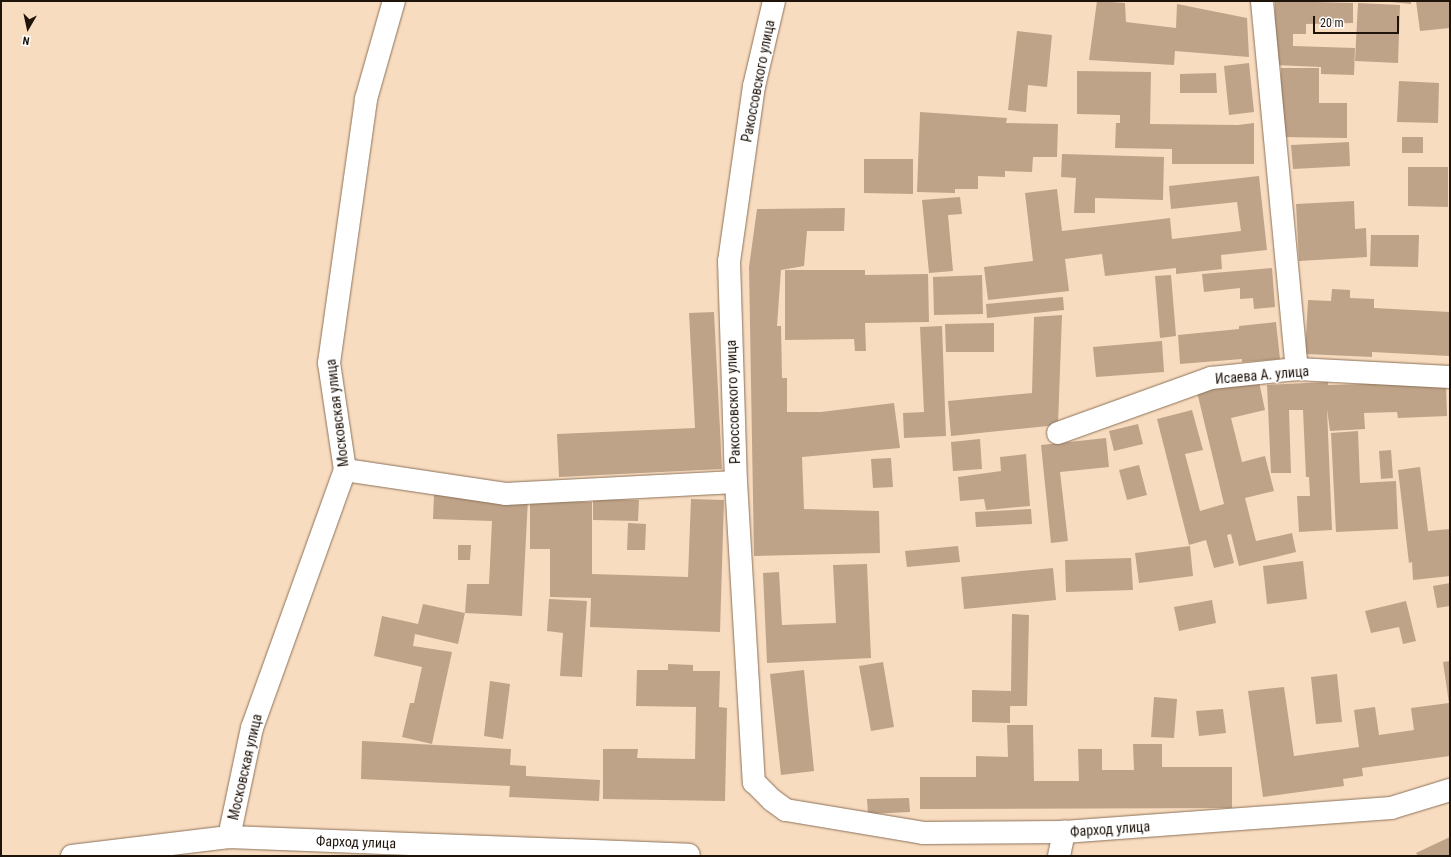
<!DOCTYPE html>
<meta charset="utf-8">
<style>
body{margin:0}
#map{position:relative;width:1451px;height:857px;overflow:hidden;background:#f8dcc0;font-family:"Roboto Condensed",sans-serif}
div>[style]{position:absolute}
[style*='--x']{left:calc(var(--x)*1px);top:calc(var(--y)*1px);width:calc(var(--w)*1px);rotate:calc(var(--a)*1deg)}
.building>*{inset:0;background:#bea389}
.roads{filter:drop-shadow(0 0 1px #8c7259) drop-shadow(0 0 1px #8c7259)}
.minor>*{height:22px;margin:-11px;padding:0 11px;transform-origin:11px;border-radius:11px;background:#fff}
span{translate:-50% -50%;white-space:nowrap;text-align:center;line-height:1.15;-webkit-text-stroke:3px #fff;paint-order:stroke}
.street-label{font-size:14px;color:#1e140a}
.frame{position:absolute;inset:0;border:2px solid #1e140a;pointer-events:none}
.north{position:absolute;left:8px;top:8px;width:40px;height:40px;-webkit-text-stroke:3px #fff;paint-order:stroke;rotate:189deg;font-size:11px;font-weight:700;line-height:16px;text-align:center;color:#1e140a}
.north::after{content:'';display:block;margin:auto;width:14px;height:18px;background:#1e140a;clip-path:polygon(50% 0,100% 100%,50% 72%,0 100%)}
.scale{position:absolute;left:1313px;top:16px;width:86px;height:18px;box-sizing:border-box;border:2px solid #1e140a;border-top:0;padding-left:5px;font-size:12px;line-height:14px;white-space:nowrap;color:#1e140a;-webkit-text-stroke:3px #fff;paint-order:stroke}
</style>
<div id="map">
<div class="building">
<i style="clip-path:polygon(1097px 1px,1125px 3px,1126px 22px,1176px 28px,1177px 4px,1247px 18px,1249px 57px,1175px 51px,1174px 65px,1089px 60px)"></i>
<i style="clip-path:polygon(1275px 1px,1353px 3px,1353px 23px,1306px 24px,1306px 34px,1293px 34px,1293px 46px,1355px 48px,1354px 75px,1321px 74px,1321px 67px,1274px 65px)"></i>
<i style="clip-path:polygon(1381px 1px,1411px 1px,1411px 4px)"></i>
<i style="clip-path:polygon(1416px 1px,1450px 1px,1450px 28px,1420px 31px)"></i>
<i style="clip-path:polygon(1358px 3px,1400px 5px,1398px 63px,1355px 61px)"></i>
<i style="clip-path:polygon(1017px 31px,1052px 35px,1047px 87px,1028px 85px,1026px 112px,1008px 110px)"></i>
<i style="clip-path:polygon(1249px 63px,1254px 112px,1229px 115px,1224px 66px)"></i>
<i style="clip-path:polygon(1281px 68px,1319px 68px,1319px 103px,1347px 103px,1347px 138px,1280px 137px)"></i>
<i style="clip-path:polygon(1077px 71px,1151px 72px,1150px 124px,1238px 125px,1254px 123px,1254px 164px,1172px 164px,1172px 149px,1115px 148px,1116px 123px,1120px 123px,1120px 115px,1077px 114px)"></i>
<i style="clip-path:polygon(1216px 73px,1217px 93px,1180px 93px,1180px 74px)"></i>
<i style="clip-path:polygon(1399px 81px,1439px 83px,1438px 123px,1397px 122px)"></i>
<i style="clip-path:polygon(920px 112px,1007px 118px,1006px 123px,1058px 124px,1057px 157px,1033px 157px,1032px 172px,1005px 171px,1005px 177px,978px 176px,978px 189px,955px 189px,955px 193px,917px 192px)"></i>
<i style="clip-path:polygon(1402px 137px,1423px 137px,1423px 153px,1402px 153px)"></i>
<i style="clip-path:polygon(1349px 142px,1350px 166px,1293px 169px,1291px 145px)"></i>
<i style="clip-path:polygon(1062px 154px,1164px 157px,1163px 200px,1095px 198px,1095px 213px,1074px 213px,1076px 178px,1061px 177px)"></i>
<i style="clip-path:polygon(864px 159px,913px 159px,913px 194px,864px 193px)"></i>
<i style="clip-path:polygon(1408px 167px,1448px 167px,1448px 207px,1408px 206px)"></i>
<i style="clip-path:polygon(1259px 176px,1267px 250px,1221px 255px,1222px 269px,1176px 274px,1176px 268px,1105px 276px,1102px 254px,1065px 259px,1069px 291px,988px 300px,984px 267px,1033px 261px,1025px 193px,1057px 189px,1062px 231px,1170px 218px,1172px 239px,1241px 231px,1237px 202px,1171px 209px,1169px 186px)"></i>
<i style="clip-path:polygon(960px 197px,962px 214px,948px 215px,953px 271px,929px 273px,922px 200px)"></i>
<i style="clip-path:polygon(1354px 201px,1355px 229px,1366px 228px,1367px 257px,1299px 261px,1296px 204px)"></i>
<i style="clip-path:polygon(845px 208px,844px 231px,807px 231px,804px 266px,781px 270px,777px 326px,781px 326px,782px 378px,787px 378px,787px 412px,821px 412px,894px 403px,900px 448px,802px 457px,804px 509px,879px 511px,880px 553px,754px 556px,749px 267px,757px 209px)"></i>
<i style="clip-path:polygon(1371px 235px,1419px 235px,1418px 267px,1370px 266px)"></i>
<i style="clip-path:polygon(1272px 268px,1275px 307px,1254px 309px,1253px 298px,1240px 299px,1240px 288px,1204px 292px,1202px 274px)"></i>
<i style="clip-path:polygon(785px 270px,865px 270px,865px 275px,928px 274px,929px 322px,865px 323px,866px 351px,855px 351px,854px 339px,785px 340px)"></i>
<i style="clip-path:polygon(982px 275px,983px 314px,934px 315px,933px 277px)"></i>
<i style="clip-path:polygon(1171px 275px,1176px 336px,1160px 338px,1155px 276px)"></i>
<i style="clip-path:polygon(1332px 289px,1350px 290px,1350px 298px,1374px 299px,1374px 308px,1450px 312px,1450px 356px,1372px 352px,1372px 357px,1305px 354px,1308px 300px,1331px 301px)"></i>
<i style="clip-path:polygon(1063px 297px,1064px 310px,987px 318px,986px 304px)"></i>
<i style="clip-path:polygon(714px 312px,722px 469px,559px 477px,557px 434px,695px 428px,689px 313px)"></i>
<i style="clip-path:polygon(1062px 315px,1058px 425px,951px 436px,948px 401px,1032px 393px,1034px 317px)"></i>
<i style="clip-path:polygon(1276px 322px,1280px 359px,1242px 362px,1242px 359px,1180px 364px,1178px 335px,1239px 329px,1239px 326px)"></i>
<i style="clip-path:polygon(994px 323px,994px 352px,946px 352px,945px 324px)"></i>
<i style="clip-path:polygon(942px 326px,946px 436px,904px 438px,903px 413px,924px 412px,920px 327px)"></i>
<i style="clip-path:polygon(1162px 341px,1164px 372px,1096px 377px,1093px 347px)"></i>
<i style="clip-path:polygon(1258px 377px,1265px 410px,1231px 418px,1242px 462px,1265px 456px,1274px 491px,1245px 498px,1256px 541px,1292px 533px,1296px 552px,1239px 566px,1231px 534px,1227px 535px,1234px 563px,1214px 568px,1206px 540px,1189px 545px,1157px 419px,1192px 410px,1203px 450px,1185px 454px,1200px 511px,1224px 504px,1197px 392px)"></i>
<i style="clip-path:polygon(1328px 382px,1328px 385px,1446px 382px,1447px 416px,1398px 418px,1397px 412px,1364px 413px,1365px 429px,1330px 431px,1327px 409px,1332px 530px,1299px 532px,1297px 496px,1310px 496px,1309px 477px,1306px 477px,1303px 410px,1289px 410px,1291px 473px,1271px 473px,1267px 385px)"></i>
<i style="clip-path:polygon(1138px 424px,1143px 444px,1114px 451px,1109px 431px)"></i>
<i style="clip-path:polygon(1358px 431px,1360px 483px,1396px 481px,1398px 529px,1336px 532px,1331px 433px)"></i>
<i style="clip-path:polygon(1106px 438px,1109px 467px,1060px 472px,1068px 541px,1051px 543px,1041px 445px)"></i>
<i style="clip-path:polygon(980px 439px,982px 469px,953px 471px,951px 442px)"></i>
<i style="clip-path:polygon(1391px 450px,1393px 478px,1381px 479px,1379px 451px)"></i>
<i style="clip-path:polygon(1026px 454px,1030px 506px,986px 510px,984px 499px,960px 501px,958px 477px,1001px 471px,1000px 457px)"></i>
<i style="clip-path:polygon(891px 458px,893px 487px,873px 488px,871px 459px)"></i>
<i style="clip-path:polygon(1139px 465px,1147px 495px,1127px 500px,1119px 470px)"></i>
<i style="clip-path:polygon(1420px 467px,1428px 531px,1450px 529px,1450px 576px,1413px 580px,1412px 562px,1409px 563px,1398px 470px)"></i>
<i style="clip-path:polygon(434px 494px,528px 499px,522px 616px,465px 613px,458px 644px,415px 634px,413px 646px,452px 652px,432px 744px,402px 737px,410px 703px,414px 703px,422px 667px,374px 656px,382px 616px,418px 624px,423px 604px,465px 613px,467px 584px,489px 584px,492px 521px,433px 519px)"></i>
<i style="clip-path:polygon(593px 499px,639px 500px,638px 521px,593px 520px)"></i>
<i style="clip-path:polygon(691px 499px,724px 500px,720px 632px,590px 627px,591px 598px,550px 597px,550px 549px,530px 549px,530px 501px,592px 502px,592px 574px,688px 577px)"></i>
<i style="clip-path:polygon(1031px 509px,1032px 524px,976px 527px,975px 512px)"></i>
<i style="clip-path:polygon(628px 523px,646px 524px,645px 550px,627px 550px)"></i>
<i style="clip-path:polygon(458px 545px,471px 545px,470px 560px,458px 560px)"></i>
<i style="clip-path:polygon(958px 546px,960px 562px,907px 567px,905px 551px)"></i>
<i style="clip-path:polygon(1190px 546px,1193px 576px,1139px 583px,1135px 553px)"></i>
<i style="clip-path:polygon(1131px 558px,1133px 590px,1066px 592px,1065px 560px)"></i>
<i style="clip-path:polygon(1303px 561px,1307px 599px,1267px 604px,1263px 566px)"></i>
<i style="clip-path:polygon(867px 564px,871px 658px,767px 663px,763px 573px,779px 572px,782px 625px,836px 623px,833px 565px)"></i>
<i style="clip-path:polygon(1053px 568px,1056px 600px,964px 609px,961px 577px)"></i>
<i style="clip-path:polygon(1450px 583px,1450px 606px,1437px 608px,1433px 586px)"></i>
<i style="clip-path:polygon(549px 599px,587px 601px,582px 677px,560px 676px,563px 633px,547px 631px)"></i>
<i style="clip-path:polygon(1212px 600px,1216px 623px,1179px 631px,1174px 607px)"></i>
<i style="clip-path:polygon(1406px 601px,1416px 641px,1403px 644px,1399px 627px,1371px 633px,1365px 611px)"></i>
<i style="clip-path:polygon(1012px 614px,1029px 615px,1027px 706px,1010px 706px,1010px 723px,972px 722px,972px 690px,1011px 691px)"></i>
<i style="clip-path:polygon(1450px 661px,1450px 756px,1362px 768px,1363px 776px,1343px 779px,1344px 786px,1263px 797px,1248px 691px,1284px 687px,1294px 756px,1359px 747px,1354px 710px,1375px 707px,1379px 735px,1414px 730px,1411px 708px,1449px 703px,1443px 662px)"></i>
<i style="clip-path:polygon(883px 662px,894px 727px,871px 731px,859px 666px)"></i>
<i style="clip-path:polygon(668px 664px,693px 665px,693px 671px,720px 671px,719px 707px,727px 708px,725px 801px,603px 799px,603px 749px,638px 749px,637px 758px,695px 759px,696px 707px,636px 706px,637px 670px,668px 670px)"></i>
<i style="clip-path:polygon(804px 670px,814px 771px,781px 775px,770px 674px)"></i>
<i style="clip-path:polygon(1337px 674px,1342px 722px,1316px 724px,1311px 677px)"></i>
<i style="clip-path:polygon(490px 681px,510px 684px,503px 739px,484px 736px)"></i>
<i style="clip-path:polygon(1154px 697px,1177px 699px,1174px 738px,1151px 737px)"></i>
<i style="clip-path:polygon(1223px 709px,1226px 733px,1199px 736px,1196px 711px)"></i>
<i style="clip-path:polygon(1007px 725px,1033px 725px,1034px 781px,1079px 781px,1078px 749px,1102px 749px,1102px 770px,1134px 770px,1133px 744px,1162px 744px,1162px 767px,1232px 767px,1232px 808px,920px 809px,920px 777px,976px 777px,976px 756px,1008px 757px)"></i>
<i style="clip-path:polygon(362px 741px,511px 749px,510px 765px,526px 766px,526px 776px,600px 780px,599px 801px,509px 797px,510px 786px,361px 779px)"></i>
<i style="clip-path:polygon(909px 798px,910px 812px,868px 814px,867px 799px)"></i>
<i style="clip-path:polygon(1450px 837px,1450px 856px,1418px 856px,1416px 853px)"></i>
</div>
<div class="roads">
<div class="minor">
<i style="--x:774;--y:1;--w:87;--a:103.2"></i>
<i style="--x:754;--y:86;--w:177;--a:98.1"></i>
<i style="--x:729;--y:261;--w:221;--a:88.2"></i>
<i style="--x:736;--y:482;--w:301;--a:86.6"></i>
<i style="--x:754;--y:782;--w:25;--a:45"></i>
<i style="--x:772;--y:800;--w:17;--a:36"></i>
<i style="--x:786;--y:810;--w:139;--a:9.5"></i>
<i style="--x:923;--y:833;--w:141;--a:-0.4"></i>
<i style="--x:1064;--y:832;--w:328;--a:-4.2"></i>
<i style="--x:1391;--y:808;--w:62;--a:-17"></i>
<i style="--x:1262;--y:1;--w:370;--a:84.6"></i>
<i style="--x:1058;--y:433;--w:163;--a:-19.8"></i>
<i style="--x:1211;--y:378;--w:86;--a:-6"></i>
<i style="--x:1297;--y:369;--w:153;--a:3"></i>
<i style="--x:345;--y:470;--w:162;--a:8.5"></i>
<i style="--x:505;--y:494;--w:231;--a:-3"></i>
<i style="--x:229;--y:837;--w:111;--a:-78.1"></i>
<i style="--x:252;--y:728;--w:274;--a:-70.2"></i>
<i style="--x:345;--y:470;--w:108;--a:-98.5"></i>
<i style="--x:329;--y:363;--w:267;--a:-82"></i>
<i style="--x:366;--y:99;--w:102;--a:-74.1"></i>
<i style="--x:72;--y:856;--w:158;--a:-6.9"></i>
<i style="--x:229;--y:837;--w:460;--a:2.2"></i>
<i style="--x:1059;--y:856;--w:25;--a:-78"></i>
</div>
</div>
<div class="street-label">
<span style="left:758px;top:81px;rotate:-79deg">Ракоссовского улица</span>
<span style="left:1262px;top:375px;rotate:-5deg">Исаева А. улица</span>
<span style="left:733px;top:402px;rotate:-92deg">Ракоссовского улица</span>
<span style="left:337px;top:413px;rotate:-97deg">Московская улица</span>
<span style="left:245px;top:767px;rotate:-77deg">Московская улица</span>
<span style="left:1110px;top:829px;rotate:-4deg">Фарход улица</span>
<span style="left:356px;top:842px;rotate:2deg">Фарход улица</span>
</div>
<div class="frame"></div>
<div class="north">N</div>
<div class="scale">20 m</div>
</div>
